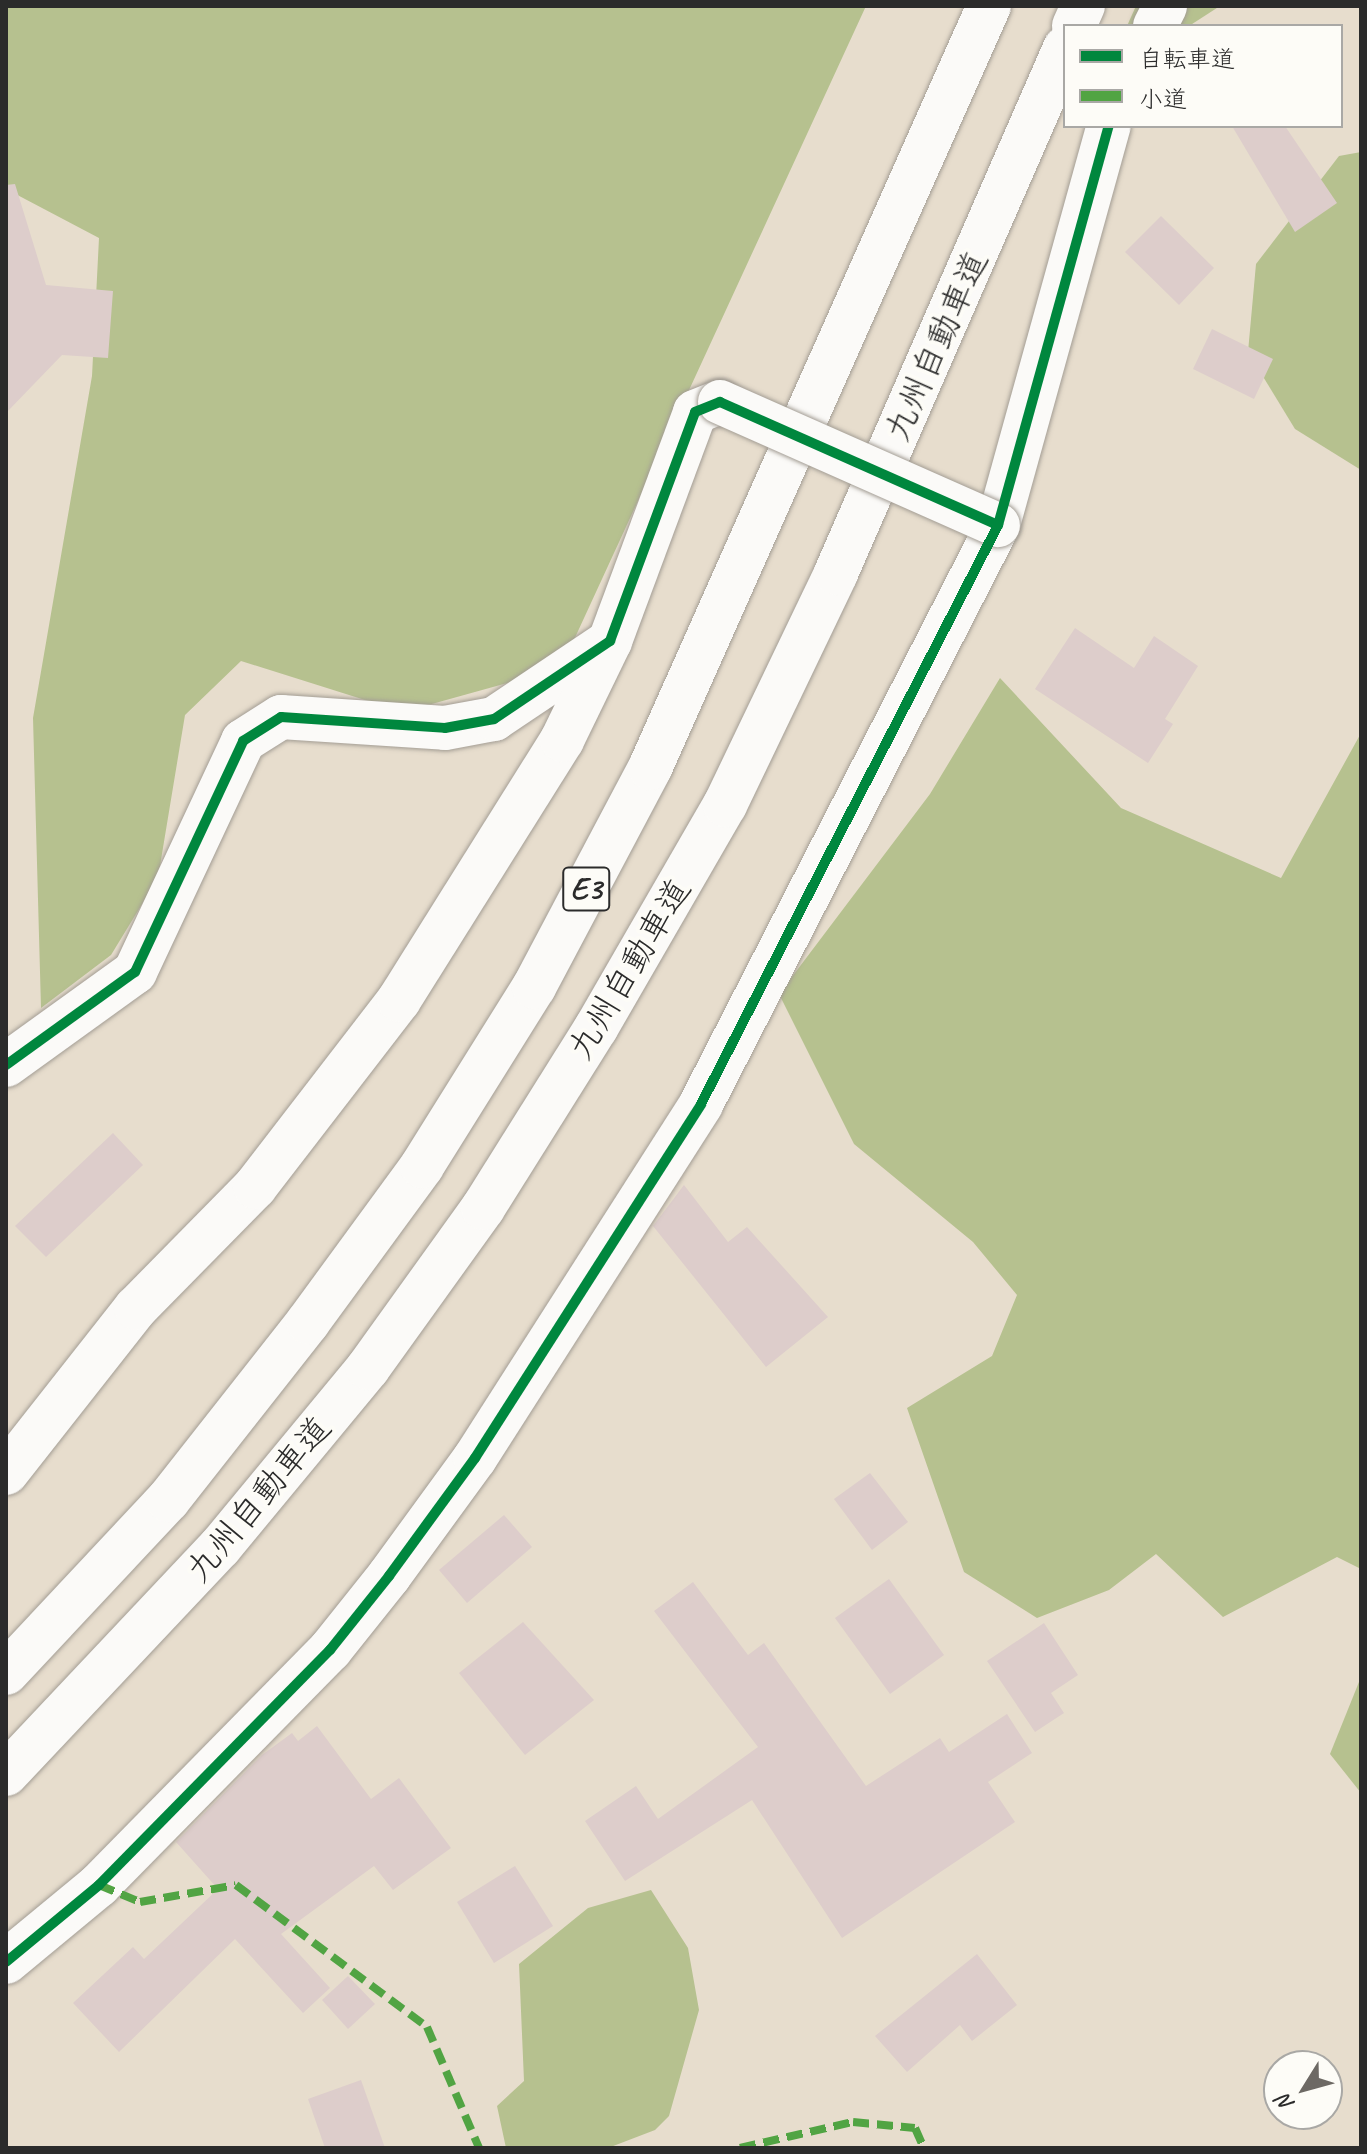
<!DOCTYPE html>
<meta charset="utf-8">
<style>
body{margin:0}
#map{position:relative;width:1367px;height:2154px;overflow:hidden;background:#e7ddcd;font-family:Caveat,"Klee One",sans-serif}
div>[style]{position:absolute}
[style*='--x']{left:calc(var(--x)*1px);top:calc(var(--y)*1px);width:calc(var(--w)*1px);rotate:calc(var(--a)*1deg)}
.forest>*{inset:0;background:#b6c18f}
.building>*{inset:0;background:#ddcdcb}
.roads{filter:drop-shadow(0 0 2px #a39d94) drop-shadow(0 0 2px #a39d94)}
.street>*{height:44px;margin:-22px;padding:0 22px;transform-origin:22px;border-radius:22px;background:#fbfaf8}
.highway>*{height:44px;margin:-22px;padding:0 22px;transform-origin:22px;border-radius:22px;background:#fbfaf8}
.bridges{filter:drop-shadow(0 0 2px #a39d94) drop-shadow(0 0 2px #a39d94)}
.street-bridge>*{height:44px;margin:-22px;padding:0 22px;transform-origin:22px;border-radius:22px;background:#fbfaf8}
.quiet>*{height:8px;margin-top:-4px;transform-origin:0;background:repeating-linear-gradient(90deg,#51a443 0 16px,transparent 0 24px)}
.cycleway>*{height:10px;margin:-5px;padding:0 5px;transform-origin:5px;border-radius:5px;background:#00873e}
span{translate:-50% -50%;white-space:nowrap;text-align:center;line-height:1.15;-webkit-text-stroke:8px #fdfcf7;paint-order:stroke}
.shield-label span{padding:2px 6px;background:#fdfcf7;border:2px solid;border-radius:6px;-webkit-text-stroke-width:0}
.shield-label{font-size:32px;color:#2b2b2b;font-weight:700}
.street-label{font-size:34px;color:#2b2b2b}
.frame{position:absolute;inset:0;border:8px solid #2b2b2b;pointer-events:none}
.legend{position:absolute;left:1063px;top:24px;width:280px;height:104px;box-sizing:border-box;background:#fdfcf7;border:2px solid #a9a8a5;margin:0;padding:10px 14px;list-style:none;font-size:24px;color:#2b2b2b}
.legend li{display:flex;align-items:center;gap:16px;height:40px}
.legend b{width:40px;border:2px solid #a9a8a5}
.north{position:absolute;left:1263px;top:2050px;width:80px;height:80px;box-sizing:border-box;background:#fdfcf7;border:2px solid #a9a8a5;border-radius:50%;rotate:233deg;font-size:22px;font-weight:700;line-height:32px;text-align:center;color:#2b2b2b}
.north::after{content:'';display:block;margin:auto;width:28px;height:36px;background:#6d6964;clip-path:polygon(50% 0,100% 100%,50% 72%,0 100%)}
</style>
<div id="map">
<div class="forest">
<i style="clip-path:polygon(6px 6px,866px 6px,561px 668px,403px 712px,241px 661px,185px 715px,158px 878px,111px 955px,41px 1008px,33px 718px,92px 376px,99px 238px,6px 189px)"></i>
<i style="clip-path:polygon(1136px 6px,1220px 6px,1189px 26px,1127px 26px)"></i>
<i style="clip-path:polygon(1361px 152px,1361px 470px,1295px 429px,1248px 352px,1256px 264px,1339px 156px)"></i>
<i style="clip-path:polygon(1000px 678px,1121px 808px,1281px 878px,1361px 733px,1361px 1569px,1337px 1557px,1223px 1617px,1156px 1554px,1109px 1590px,1037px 1618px,964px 1572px,907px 1408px,992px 1356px,1017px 1295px,973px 1242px,854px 1144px,779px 994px,930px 794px)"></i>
<i style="clip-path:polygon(1361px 1677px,1361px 1793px,1330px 1754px)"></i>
<i style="clip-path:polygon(651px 1890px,688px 1948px,699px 2010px,669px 2116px,655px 2130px,608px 2148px,506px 2148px,497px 2106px,524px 2081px,519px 1964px,588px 1908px)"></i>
</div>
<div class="building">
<i style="clip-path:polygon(1232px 126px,1285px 126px,1337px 203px,1295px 232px)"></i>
<i style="clip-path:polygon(15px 184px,46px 285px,113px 291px,108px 358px,62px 355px,6px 413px,6px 185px)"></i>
<i style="clip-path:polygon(1161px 216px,1214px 268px,1179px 305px,1125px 252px)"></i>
<i style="clip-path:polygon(1212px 329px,1273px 359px,1254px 399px,1193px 369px)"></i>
<i style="clip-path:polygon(1075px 628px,1134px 668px,1154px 636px,1198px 666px,1165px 719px,1173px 724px,1148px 763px,1035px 689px)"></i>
<i style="clip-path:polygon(113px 1133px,143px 1165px,46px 1257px,15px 1226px)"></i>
<i style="clip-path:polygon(684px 1185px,728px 1242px,747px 1227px,828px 1317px,766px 1367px,653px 1226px)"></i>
<i style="clip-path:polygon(870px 1473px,908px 1522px,872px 1550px,834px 1499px)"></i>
<i style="clip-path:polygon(504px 1515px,532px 1547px,467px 1603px,439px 1570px)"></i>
<i style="clip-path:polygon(889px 1579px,944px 1655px,890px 1694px,835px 1618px)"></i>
<i style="clip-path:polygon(693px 1582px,748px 1655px,764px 1643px,866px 1786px,940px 1738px,949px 1752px,1007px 1714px,1032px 1753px,988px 1782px,1015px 1822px,842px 1938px,752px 1800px,625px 1881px,585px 1821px,636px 1786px,658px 1819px,758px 1747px,654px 1611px)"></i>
<i style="clip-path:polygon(523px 1622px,594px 1700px,525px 1755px,459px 1673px)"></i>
<i style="clip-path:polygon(1044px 1623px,1078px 1675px,1051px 1693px,1064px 1713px,1035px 1732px,987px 1661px)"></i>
<i style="clip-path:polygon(317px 1726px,371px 1799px,399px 1778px,451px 1848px,393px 1890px,374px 1866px,281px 1934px,330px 1988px,303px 2013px,235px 1939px,119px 2052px,73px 2003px,133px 1947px,144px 1959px,218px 1889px,176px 1842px,262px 1755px,292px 1733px,298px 1741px)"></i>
<i style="clip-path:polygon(515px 1866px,553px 1926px,494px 1963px,457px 1902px)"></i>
<i style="clip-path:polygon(977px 1954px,1017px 2005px,972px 2041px,960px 2025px,907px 2072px,875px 2036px)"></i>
<i style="clip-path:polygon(348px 1976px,375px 2004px,348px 2029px,322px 2000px)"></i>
<i style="clip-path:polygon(361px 2080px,385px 2148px,325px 2148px,308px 2099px)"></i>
</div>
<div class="roads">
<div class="street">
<i style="--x:1155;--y:26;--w:22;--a:-63"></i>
<i style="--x:6;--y:1065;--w:159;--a:-35.8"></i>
<i style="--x:135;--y:972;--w:255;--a:-64.9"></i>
<i style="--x:243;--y:741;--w:45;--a:-32.3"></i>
<i style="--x:281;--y:717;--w:164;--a:3.8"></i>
<i style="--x:445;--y:728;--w:50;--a:-10.4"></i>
<i style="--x:494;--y:719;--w:140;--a:-33.9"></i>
<i style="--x:610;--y:641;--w:244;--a:-69.6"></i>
<i style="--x:695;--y:412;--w:27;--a:-22"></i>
<i style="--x:6;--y:1473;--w:210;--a:-51.8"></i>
<i style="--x:136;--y:1308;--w:170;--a:-45.5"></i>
<i style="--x:255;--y:1187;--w:236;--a:-52.4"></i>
<i style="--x:399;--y:1000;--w:307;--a:-57.9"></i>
<i style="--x:562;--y:740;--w:108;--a:-64.1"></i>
<i style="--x:6;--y:1962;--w:121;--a:-39.6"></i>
<i style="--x:99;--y:1885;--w:330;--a:-45.5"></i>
<i style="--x:330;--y:1650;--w:95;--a:-51.4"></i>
<i style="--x:389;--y:1576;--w:146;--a:-53.9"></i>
<i style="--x:475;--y:1458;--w:420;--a:-57.4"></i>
<i style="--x:701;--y:1104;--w:651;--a:-62.84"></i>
<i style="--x:998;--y:525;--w:414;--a:-74.5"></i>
</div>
<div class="highway">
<i style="--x:1074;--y:26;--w:22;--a:-66"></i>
<i style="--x:6;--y:1673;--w:237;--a:-46.9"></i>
<i style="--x:168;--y:1500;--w:226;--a:-51.8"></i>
<i style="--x:308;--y:1322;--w:193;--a:-53.8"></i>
<i style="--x:422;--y:1166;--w:211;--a:-58"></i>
<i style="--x:534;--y:987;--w:248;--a:-62.1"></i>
<i style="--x:650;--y:768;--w:834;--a:-66.02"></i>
<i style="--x:6;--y:1774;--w:312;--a:-46.7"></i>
<i style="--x:220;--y:1547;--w:232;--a:-50.4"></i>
<i style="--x:368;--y:1368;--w:197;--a:-54.3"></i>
<i style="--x:483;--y:1208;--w:213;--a:-57.9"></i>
<i style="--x:596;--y:1028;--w:258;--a:-60"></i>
<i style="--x:725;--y:805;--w:257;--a:-64.4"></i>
<i style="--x:836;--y:573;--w:573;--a:-66.43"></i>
</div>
</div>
<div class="bridges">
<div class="street-bridge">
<i style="--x:720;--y:402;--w:304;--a:23.9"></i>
</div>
</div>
<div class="quiet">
<i style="--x:99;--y:1885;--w:44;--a:22.5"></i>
<i style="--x:140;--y:1902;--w:97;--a:-10"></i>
<i style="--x:236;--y:1885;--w:238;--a:36.6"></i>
<i style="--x:427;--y:2027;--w:132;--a:66.7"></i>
<i style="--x:740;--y:2148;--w:116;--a:-13"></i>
<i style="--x:853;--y:2122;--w:62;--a:5.5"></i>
<i style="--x:915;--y:2128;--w:22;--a:66"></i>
</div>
<div class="cycleway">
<i style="--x:6;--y:1065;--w:159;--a:-35.8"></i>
<i style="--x:135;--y:972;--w:255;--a:-64.9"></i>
<i style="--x:243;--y:741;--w:45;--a:-32.3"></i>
<i style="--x:281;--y:717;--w:164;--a:3.8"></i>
<i style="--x:445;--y:728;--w:50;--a:-10.4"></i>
<i style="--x:494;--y:719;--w:140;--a:-33.9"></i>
<i style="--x:610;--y:641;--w:244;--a:-69.6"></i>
<i style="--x:695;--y:412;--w:27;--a:-22"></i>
<i style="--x:720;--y:402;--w:304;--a:23.9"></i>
<i style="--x:6;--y:1962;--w:121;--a:-39.6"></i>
<i style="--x:99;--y:1885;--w:330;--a:-45.5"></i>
<i style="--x:330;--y:1650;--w:95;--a:-51.4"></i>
<i style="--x:389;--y:1576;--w:146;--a:-53.9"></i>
<i style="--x:475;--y:1458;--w:420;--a:-57.4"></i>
<i style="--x:701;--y:1104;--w:651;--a:-62.84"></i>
<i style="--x:998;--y:525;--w:414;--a:-74.5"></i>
</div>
<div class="shield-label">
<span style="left:586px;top:889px">E3</span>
</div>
<div class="street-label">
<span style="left:936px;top:346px;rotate:-66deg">九州自動車道</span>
<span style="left:629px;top:969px;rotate:-59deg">九州自動車道</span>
<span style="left:258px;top:1499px;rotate:-50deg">九州自動車道</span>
</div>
<div class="frame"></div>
<ul class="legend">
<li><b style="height:10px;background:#00873e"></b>自転車道</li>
<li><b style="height:10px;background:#51a443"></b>小道</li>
</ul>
<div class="north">N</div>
</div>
